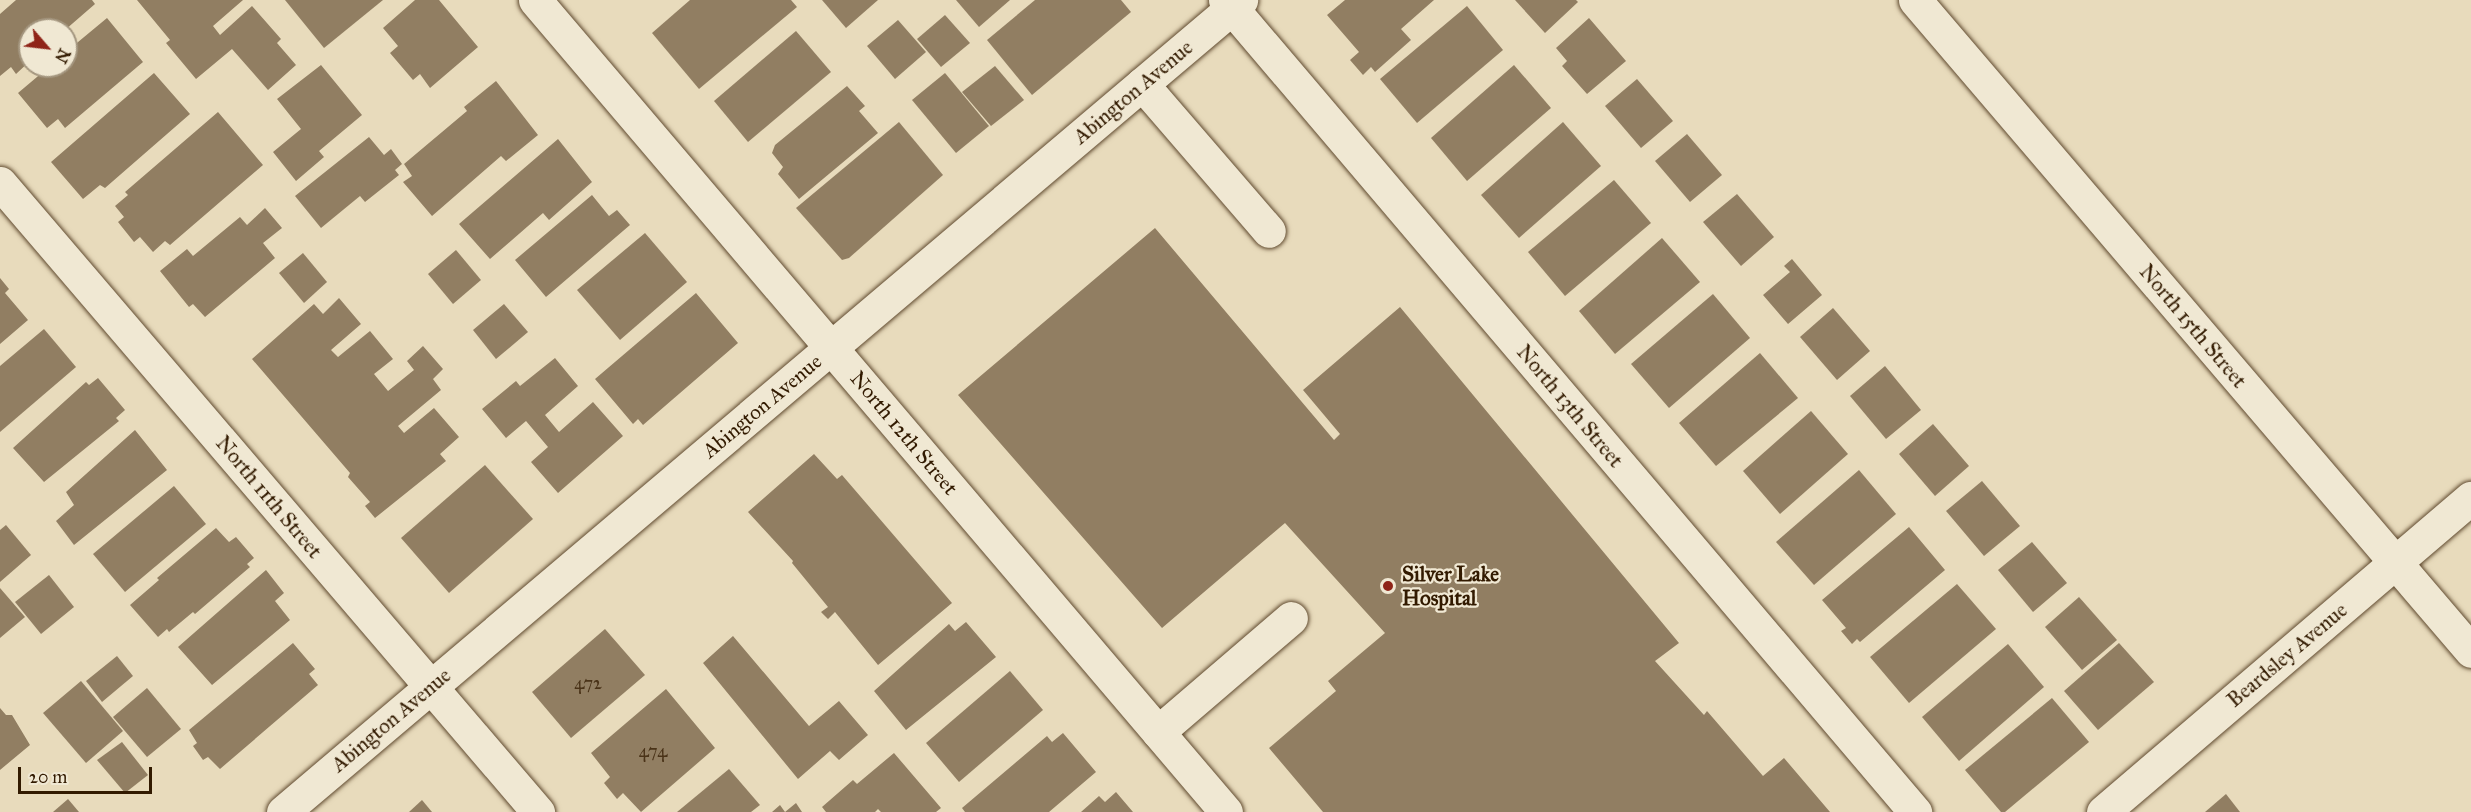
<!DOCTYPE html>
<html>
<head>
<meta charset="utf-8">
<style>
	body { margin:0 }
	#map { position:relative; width:2471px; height:812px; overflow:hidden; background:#e8dbbc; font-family:"IM FELL Great Primer",serif }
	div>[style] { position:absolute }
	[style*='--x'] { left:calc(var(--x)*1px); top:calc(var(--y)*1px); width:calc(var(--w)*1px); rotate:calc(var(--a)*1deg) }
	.building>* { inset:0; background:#917e62 }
	.roads { filter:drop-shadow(0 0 2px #604a2f) drop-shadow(0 0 2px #604a2f) }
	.minor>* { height:33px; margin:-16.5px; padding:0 16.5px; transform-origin:16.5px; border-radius:16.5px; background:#f0e8d3 }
	.dots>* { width:16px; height:16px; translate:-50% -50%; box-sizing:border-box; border:3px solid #f0e8d3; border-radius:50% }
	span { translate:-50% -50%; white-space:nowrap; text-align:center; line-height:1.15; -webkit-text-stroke:4.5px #f0e8d3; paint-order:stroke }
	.number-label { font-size:18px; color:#4a3318 }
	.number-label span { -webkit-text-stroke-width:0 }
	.street-label { font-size:21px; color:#321a00 }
	.poi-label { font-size:21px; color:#321a00; font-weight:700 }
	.left { translate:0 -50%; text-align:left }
	.north { position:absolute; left:18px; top:18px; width:60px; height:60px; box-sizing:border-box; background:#f0e8d3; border:2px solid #a4967f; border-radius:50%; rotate:118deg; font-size:16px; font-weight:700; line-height:24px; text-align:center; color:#321a00 }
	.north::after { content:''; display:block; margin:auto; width:21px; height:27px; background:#8f2418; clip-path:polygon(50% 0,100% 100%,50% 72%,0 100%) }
	.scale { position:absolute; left:18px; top:767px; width:134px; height:27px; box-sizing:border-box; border:3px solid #321a00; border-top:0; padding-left:8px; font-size:18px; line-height:21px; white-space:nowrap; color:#321a00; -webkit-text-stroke:4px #f0e8d3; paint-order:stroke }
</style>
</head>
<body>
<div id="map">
	<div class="building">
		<i style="clip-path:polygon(16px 0,92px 0,95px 4px,65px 30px,30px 30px,30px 61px,16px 74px,11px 67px,0 76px,0 14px)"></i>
		<i style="clip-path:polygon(137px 0,243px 0,213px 26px,220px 35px,252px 6px,281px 39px,277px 43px,296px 65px,268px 90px,232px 49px,196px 79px,166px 43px,170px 40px)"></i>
		<i style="clip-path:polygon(285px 0,383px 0,324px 48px)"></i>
		<i style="clip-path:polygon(415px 0,439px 0,478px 47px,430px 88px,420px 74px,413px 80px,390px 53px,398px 46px,383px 28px)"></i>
		<i style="clip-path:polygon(690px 0,791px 0,797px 7px,699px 89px,652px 33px)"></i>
		<i style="clip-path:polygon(822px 0,878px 0,846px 28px)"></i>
		<i style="clip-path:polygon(956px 0,1010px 0,979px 27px)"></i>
		<i style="clip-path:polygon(1035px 0,1121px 0,1131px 12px,1032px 95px,987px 40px)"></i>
		<i style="clip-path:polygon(1345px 0,1434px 0,1401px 29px,1411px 40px,1375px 72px,1371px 67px,1363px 75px,1350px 60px,1359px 52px,1327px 15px)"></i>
		<i style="clip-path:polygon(1515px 0,1576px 0,1578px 2px,1545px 33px)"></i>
		<i style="clip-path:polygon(1467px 6px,1503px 50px,1417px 123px,1380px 79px)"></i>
		<i style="clip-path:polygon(945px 15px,970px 43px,941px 67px,917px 39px)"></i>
		<i style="clip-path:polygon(107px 18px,143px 62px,65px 128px,58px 119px,47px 128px,18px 93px,50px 66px,66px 66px,66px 52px)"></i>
		<i style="clip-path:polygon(1589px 18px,1626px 61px,1587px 94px,1562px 66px,1567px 61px,1556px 48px)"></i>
		<i style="clip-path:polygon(898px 20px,926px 52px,895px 79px,867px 46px)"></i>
		<i style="clip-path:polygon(796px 31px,831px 72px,748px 142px,714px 101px)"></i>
		<i style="clip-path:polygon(321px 65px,362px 115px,319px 151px,324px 157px,296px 181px,273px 152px,301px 129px,277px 99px)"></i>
		<i style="clip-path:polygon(1514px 65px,1551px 108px,1467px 181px,1431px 138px)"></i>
		<i style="clip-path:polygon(995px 66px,1024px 100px,991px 126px,962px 92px)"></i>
		<i style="clip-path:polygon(154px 73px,190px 114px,105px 188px,100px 185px,83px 199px,51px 162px)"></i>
		<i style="clip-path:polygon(945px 73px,989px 126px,956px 153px,912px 100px)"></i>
		<i style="clip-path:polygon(1637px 79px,1673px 121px,1641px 148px,1605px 106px)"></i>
		<i style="clip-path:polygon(496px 81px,538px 135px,506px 161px,501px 156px,432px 216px,403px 182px,412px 176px,404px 164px,467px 111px,464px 107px)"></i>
		<i style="clip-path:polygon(847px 86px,865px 106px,859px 111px,878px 133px,799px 199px,778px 174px,783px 167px,772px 153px,775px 145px)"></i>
		<i style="clip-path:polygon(218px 112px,263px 165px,170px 245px,165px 241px,153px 252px,140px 237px,134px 242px,118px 222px,124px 217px,115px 206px,128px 195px,125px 192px)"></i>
		<i style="clip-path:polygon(899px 122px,943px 175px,849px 258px,842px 260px,796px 208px)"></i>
		<i style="clip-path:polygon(1563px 122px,1601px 166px,1519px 238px,1481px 195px)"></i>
		<i style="clip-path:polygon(1687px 134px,1722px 175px,1690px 202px,1655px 161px)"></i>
		<i style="clip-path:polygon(369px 137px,384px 155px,391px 149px,402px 164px,395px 170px,399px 175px,365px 202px,360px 196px,321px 228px,295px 196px)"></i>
		<i style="clip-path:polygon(558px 139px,592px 182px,549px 220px,543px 213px,490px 259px,459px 224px)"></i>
		<i style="clip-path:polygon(1614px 180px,1651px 223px,1565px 296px,1528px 252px)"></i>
		<i style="clip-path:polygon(1737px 194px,1774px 237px,1741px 266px,1703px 222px)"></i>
		<i style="clip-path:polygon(592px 195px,609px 216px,617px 210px,630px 225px,546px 297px,515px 260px)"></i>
		<i style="clip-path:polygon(265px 208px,282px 228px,263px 243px,275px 258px,205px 317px,193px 304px,189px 307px,160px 271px,187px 249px,193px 256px,240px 217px,247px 225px)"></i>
		<i style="clip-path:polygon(1155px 228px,1334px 440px,1340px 434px,1303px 390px,1400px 307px,1679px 643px,1655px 661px,1704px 715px,1707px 711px,1763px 776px,1784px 758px,1830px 812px,1323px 812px,1269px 748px,1336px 691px,1328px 681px,1385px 633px,1285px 523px,1162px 628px,958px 395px)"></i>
		<i style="clip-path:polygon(645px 233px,687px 282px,620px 340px,577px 290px)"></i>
		<i style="clip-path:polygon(1662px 238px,1700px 282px,1615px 354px,1579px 311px)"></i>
		<i style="clip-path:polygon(456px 250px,481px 280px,453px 304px,428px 274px)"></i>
		<i style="clip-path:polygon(303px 253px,327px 282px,304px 303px,279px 273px)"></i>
		<i style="clip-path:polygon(1792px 259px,1822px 295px,1788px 324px,1763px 295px,1790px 272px,1784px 266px)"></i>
		<i style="clip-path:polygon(0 278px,9px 289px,5px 293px,28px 320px,0 344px)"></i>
		<i style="clip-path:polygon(696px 293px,738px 343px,643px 425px,638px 419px,633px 424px,595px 379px)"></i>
		<i style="clip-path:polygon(1713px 294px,1750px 338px,1669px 408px,1631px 364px)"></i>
		<i style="clip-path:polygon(339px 298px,361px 324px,331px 350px,338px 357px,370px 331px,393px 359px,374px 374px,388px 391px,414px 370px,407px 361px,423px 346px,443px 369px,433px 379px,441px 390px,398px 426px,404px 433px,434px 408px,459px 437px,440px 454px,446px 461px,375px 518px,365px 506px,370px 502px,348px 477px,350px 473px,252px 359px,314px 304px,323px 314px)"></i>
		<i style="clip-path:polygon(504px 304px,528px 332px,496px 359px,473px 330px)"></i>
		<i style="clip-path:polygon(1833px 308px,1870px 351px,1837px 380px,1800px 337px)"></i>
		<i style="clip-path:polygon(44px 329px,76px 367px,0 432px,0 366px)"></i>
		<i style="clip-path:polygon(1760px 353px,1798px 398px,1716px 466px,1679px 423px)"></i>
		<i style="clip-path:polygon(555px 358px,578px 386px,545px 415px,559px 432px,593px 402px,623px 436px,558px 493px,531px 462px,548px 447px,526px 421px,506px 438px,482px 409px,516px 381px,520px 386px)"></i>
		<i style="clip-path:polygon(1885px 366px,1921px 410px,1886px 439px,1850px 396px)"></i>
		<i style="clip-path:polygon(98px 378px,125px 410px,116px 418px,119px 421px,44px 482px,13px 448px,86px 382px,89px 385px)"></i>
		<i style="clip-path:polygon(1811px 411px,1848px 454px,1780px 514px,1743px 471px)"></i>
		<i style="clip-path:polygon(1933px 424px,1969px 466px,1935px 496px,1899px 454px)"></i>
		<i style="clip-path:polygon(135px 430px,167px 470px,74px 545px,56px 521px,74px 505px,66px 492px)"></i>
		<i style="clip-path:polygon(814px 454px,837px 479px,842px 475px,952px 603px,878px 665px,835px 612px,828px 619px,821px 612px,828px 607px,792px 563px,793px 561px,748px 512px)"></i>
		<i style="clip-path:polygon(485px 465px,533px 519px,449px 593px,401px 538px)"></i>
		<i style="clip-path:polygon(1859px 470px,1896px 514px,1814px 585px,1776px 542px)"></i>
		<i style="clip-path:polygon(1982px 481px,2020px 526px,1984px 556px,1946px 511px)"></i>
		<i style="clip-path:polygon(174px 486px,206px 524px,125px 592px,93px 554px)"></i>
		<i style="clip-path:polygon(6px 525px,31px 555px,0 582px,0 530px)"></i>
		<i style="clip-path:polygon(1909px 527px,1945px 570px,1860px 642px,1857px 639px,1852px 644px,1841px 631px,1846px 628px,1822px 600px)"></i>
		<i style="clip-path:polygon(216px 528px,229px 542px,236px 537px,254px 558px,247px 564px,250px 567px,195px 614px,193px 612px,169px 632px,167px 629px,158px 637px,130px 605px,159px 580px,157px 578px)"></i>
		<i style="clip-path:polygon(2032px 542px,2067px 583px,2033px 612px,1998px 570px)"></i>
		<i style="clip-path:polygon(266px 570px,284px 593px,275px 601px,290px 620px,212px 685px,178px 647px)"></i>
		<i style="clip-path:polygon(49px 575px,74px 607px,41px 634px,15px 602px)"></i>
		<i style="clip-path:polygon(1957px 584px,1996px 629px,1909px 703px,1870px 657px)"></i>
		<i style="clip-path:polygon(0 588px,25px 617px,0 638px)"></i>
		<i style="clip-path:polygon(2079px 597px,2117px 640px,2082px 670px,2045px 627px)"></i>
		<i style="clip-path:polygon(966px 622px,996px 657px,906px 730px,874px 691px,949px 624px,955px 631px)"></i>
		<i style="clip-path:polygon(605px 629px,645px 675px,571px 738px,532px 692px)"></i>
		<i style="clip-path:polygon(733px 636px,809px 726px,839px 701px,868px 735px,839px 760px,830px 751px,798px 779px,703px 663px)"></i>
		<i style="clip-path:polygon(293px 643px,315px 669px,309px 674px,318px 685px,220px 769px,208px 757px,203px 760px,193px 746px,197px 743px,189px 730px)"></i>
		<i style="clip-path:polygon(2119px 643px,2154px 682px,2098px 730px,2064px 691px)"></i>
		<i style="clip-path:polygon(2008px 644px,2044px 687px,1959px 761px,1922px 717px)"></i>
		<i style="clip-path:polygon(117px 656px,133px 676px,102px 702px,86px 681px)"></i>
		<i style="clip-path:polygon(1010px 671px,1043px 710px,959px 782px,926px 743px)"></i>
		<i style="clip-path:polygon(81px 681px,123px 731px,86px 763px,43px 713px)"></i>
		<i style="clip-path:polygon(147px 688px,181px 729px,147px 757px,113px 717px)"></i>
		<i style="clip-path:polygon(666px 689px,715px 748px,641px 812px,623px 793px,617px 799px,604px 783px,610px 777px,591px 753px)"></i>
		<i style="clip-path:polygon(2052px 698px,2089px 742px,2005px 812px,2001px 812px,1965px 770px)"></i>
		<i style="clip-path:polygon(0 708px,6px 715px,12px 715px,30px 745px,0 770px)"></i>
		<i style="clip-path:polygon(1063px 733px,1096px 772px,1049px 812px,965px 812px,962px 808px,1047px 736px,1052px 742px)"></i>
		<i style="clip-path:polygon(122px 742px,148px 775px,125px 793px,97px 760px)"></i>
		<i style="clip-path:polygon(894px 753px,941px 808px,936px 812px,881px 812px,878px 809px,875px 812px,826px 812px,822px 807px,853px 780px,857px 784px)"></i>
		<i style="clip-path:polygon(729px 769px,760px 805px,751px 812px,677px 812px)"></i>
		<i style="clip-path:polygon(1116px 792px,1133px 812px,1081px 812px,1099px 796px,1105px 802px)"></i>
		<i style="clip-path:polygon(2226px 794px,2240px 812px,2205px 812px)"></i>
		<i style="clip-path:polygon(68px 799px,79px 812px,53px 812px)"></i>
		<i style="clip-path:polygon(422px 800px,432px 812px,409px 812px)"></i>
		<i style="clip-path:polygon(796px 803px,802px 812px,772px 812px,780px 805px,785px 812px)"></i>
	</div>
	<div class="roads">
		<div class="minor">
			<i style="--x:535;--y:0;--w:1066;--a:49.6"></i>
			<i style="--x:1225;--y:0;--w:1066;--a:49.64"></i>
			<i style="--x:1915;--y:0;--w:856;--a:49.5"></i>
			<i style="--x:1142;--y:84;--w:194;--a:49.2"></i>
			<i style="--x:0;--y:183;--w:828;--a:49.46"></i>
			<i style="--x:1158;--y:732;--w:175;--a:-40.6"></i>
			<i style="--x:283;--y:812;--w:1256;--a:-40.28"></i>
			<i style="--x:2103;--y:812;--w:484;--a:-40.5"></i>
		</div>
	</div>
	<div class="dots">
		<i style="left:1388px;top:586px;background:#8f2418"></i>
	</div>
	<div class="number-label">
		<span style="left:588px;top:683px">472</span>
		<span style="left:653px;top:751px">474</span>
	</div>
	<div class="street-label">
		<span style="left:1133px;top:92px;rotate:-40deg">Abington Avenue</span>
		<span style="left:2193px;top:326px;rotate:50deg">North 15th Street</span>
		<span style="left:762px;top:406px;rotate:-40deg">Abington Avenue</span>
		<span style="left:1570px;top:406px;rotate:50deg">North 13th Street</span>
		<span style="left:904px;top:433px;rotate:50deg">North 12th Street</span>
		<span style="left:269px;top:497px;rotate:50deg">North 11th Street</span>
		<span style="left:2287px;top:655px;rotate:-40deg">Beardsley Avenue</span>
		<span style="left:391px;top:720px;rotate:-40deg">Abington Avenue</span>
	</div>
	<div class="poi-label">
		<span class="left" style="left:1402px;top:586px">Silver Lake<br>Hospital</span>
	</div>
	<div class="north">N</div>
	<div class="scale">20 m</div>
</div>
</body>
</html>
